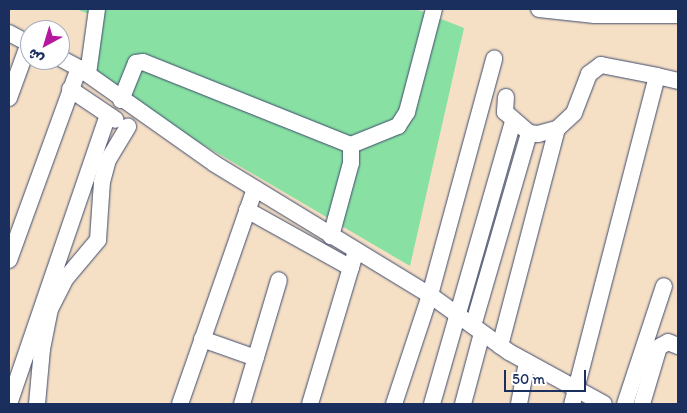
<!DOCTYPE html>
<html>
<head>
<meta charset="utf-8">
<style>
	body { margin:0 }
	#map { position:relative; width:687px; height:413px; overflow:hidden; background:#f5dfc5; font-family:Itim,"Playpen Sans Arabic",sans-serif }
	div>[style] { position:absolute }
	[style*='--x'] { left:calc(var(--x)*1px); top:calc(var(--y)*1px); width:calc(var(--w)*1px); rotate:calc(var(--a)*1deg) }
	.green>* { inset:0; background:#89e0a3 }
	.roads { filter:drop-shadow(0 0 1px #3c496d) drop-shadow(0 0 1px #3c496d) }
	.minor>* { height:16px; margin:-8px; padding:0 8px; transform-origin:8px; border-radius:8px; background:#fff }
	span { translate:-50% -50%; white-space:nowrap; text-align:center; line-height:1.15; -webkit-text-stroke:4px #fff; paint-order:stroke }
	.frame { position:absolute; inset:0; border:10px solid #1b2f5e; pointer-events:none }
	.north { position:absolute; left:20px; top:20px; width:50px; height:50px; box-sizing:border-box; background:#fff; border:1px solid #a4acbf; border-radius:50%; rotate:219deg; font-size:14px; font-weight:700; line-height:20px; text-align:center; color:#1b2f5e }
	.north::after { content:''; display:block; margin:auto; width:18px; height:22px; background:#b5179e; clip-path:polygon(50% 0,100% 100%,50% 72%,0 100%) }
	.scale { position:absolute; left:504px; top:370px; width:82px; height:22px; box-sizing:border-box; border:2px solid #1b2f5e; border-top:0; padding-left:6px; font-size:15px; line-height:18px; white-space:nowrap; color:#1b2f5e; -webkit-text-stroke:4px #fff; paint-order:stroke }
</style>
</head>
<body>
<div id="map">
	<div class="green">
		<i style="clip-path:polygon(76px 9px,416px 9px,464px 28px,410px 266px,79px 72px,92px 15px)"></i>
	</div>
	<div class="roads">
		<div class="minor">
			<i style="--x:539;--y:9;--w:56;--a:6.1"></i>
			<i style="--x:595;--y:15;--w:83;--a:0"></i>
			<i style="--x:9;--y:33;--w:24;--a:28"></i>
			<i style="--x:60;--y:58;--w:21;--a:28"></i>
			<i style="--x:79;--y:68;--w:166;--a:35.2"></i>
			<i style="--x:215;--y:164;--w:252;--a:31.4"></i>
			<i style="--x:430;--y:295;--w:97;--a:35.8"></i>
			<i style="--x:509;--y:352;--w:108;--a:28.7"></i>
			<i style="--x:88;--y:74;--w:66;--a:-82.1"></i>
			<i style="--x:657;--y:76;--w:22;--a:13"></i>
			<i style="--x:70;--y:89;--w:55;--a:34"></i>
			<i style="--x:506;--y:97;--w:15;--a:94"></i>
			<i style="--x:505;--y:112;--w:32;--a:41"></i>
			<i style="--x:529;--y:133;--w:9;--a:6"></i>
			<i style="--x:538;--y:134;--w:20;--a:-15"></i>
			<i style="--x:557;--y:129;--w:23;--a:-43"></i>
			<i style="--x:574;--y:113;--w:42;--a:-69"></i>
			<i style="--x:589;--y:74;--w:15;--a:-37"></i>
			<i style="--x:601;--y:65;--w:57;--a:11.1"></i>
			<i style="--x:657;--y:76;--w:339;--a:104.5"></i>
			<i style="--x:9;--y:98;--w:59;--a:-70"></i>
			<i style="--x:121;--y:100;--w:40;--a:-68"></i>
			<i style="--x:136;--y:63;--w:7;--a:-8"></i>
			<i style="--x:143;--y:62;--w:224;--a:21.8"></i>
			<i style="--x:351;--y:145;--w:18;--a:90"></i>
			<i style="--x:351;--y:163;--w:76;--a:105.3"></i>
			<i style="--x:351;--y:145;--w:51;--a:-22"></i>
			<i style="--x:398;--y:126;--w:17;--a:-57"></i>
			<i style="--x:407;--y:112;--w:106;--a:-75.3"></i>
			<i style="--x:247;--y:210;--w:119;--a:29.1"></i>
			<i style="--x:9;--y:260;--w:204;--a:-70"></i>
			<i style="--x:473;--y:326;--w:201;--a:-73.8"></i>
			<i style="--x:202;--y:339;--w:57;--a:19.4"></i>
			<i style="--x:500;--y:346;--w:224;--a:-75.3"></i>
			<i style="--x:9;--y:404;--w:305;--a:-71.1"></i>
			<i style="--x:37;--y:404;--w:55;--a:-84.8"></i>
			<i style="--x:42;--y:349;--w:41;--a:-78.7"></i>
			<i style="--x:50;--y:309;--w:35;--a:-63"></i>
			<i style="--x:66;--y:278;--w:50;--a:-49.9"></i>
			<i style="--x:98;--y:240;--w:58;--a:-86.1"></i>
			<i style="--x:102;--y:182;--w:23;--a:-75"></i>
			<i style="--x:108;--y:160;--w:39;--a:-59"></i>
			<i style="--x:180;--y:404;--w:228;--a:-70.8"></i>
			<i style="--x:242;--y:404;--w:129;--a:-73.4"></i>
			<i style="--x:310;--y:404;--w:160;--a:-73.3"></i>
			<i style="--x:394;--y:404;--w:115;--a:-71.7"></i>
			<i style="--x:430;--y:295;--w:245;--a:-74.8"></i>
			<i style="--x:432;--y:404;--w:293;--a:-74"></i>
			<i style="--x:463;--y:404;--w:73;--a:-75"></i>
			<i style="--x:519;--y:404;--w:43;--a:-79.2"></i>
			<i style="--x:625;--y:404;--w:124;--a:-71.7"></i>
			<i style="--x:642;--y:404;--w:59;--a:-73.4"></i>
			<i style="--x:659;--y:347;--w:10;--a:-29"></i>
			<i style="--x:668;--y:342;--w:11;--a:22"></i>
		</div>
	</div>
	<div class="frame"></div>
	<div class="north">ش</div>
	<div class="scale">50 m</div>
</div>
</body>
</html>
